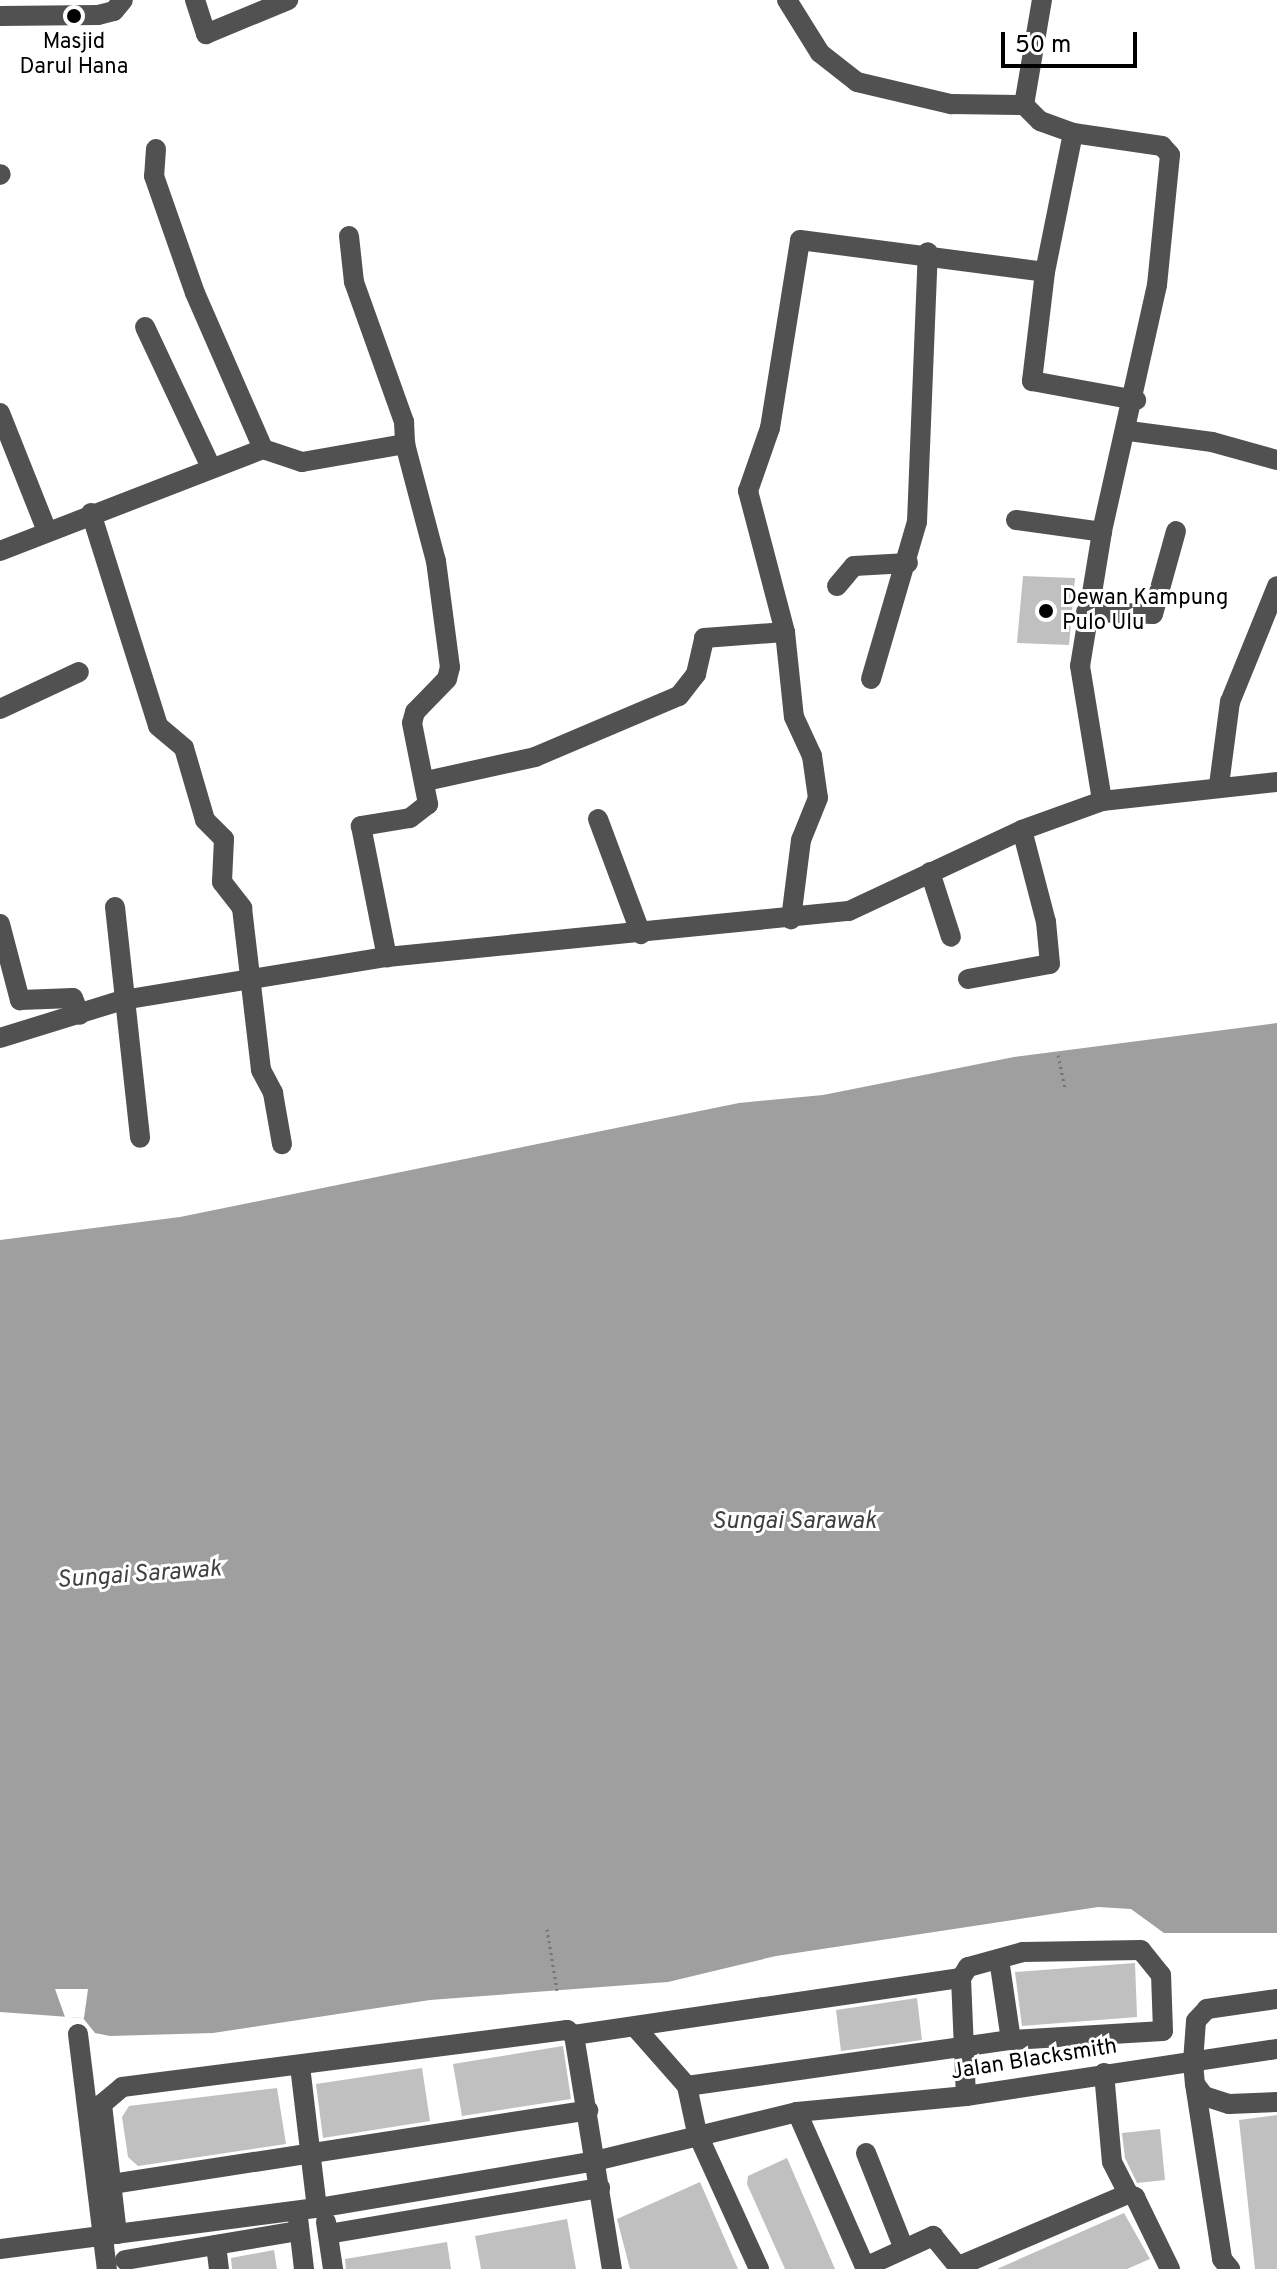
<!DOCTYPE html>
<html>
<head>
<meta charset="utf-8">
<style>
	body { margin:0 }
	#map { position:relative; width:1277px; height:2269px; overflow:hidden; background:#fff; font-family:Overpass,sans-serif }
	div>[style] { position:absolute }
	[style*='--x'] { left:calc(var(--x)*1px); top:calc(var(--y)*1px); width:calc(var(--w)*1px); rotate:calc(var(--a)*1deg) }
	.water>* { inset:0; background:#9f9f9f }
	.pier>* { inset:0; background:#fff }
	.building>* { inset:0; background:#c0c0c0 }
	.path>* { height:3px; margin-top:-1.5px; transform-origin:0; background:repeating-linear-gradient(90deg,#737373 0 2px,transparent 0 6px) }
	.minor>* { height:20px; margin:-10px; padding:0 10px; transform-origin:10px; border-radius:10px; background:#515151 }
	.dots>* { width:22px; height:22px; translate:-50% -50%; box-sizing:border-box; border:4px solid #fff; border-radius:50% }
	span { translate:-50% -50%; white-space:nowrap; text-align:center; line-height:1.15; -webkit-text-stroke:6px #fff; paint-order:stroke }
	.poi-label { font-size:22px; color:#000 }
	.left { translate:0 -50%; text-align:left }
	.street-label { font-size:22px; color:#000 }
	.water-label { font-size:24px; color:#404040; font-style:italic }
	.scale { position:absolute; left:1001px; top:32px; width:136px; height:36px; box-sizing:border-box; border:4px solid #000; border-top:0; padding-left:10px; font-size:24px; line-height:28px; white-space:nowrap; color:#000; -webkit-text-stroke:6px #fff; paint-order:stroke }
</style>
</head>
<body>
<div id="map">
	<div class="water">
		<i style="clip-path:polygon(1277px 1023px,1277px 1933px,1164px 1933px,1131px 1909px,1098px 1907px,776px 1956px,668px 1982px,430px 2000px,213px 2033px,110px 2036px,95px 2033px,83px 2018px,0 2012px,0 1240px,180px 1217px,739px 1103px,823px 1095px,1014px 1057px)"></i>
	</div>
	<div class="pier">
		<i style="clip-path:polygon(55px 1989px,88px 1989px,84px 2018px,65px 2017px)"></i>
	</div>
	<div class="building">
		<i style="clip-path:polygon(1023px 576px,1075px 578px,1069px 645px,1017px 643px)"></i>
		<i style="clip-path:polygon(1135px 1963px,1137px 2017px,1022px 2026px,1015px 1972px)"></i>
		<i style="clip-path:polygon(917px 1998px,922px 2040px,841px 2051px,836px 2010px)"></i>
		<i style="clip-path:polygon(563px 2046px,571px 2099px,462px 2116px,453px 2064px)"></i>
		<i style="clip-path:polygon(422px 2068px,430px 2121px,323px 2138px,316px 2084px)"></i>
		<i style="clip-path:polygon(277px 2088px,286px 2144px,138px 2166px,128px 2157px,122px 2117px,129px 2106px)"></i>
		<i style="clip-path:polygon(1277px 2115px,1277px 2269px,1255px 2269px,1239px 2120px)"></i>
		<i style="clip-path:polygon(1160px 2129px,1165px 2180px,1137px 2183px,1125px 2158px,1122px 2133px)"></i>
		<i style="clip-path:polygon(787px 2158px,835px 2269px,785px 2269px,747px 2184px,748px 2176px)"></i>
		<i style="clip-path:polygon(700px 2182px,738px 2269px,630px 2269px,617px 2219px)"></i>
		<i style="clip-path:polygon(1124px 2213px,1150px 2259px,1127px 2269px,997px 2269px)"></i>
		<i style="clip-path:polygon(567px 2219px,576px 2269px,481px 2269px,475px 2236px)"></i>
		<i style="clip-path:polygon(447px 2242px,451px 2269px,346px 2269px,345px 2259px)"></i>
		<i style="clip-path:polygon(274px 2250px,277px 2269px,232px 2269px,231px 2258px)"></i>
	</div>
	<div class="path">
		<i style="--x:1058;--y:1055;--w:35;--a:78"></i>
		<i style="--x:547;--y:1929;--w:62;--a:80.7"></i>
	</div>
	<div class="minor">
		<i style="--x:195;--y:0;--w:36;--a:72"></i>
		<i style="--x:206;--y:34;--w:89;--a:-22.5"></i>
		<i style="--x:787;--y:0;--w:62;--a:58.1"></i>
		<i style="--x:820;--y:53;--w:47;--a:38.1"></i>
		<i style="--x:857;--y:82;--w:97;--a:13.2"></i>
		<i style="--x:951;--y:104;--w:73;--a:0.8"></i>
		<i style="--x:1024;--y:105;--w:23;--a:45"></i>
		<i style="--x:1040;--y:121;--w:35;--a:20"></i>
		<i style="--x:1073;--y:133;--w:90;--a:8.3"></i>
		<i style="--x:1162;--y:146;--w:12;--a:48"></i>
		<i style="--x:1170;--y:155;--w:131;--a:95.7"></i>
		<i style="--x:1157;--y:285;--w:253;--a:102.6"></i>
		<i style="--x:1102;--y:532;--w:136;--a:99.3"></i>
		<i style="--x:1080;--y:666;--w:137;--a:80.7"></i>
		<i style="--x:0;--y:16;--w:98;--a:-0.6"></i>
		<i style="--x:98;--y:15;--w:16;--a:-14"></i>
		<i style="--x:114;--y:11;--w:14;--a:-51"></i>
		<i style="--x:1024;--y:105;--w:107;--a:-80.3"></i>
		<i style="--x:156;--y:149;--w:27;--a:94"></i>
		<i style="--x:154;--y:176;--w:124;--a:70.7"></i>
		<i style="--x:195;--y:293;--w:170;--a:66.4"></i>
		<i style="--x:0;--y:175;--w:1;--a:-45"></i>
		<i style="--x:349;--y:236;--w:46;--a:83.8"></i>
		<i style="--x:354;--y:282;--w:149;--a:70.3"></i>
		<i style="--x:404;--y:422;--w:22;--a:87"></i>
		<i style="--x:1045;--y:272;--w:142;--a:-78.6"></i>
		<i style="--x:145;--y:327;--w:153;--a:64.8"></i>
		<i style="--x:0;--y:413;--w:127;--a:68.3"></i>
		<i style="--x:1129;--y:431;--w:84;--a:7.5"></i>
		<i style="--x:1212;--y:442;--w:67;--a:15.5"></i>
		<i style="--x:91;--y:513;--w:223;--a:72.5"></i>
		<i style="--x:158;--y:726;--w:34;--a:40"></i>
		<i style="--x:184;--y:748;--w:75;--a:73.7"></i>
		<i style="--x:205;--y:820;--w:27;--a:45"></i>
		<i style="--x:224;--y:839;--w:43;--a:92.7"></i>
		<i style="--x:222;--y:882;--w:33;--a:52"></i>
		<i style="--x:242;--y:908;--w:163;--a:83.3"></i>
		<i style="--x:261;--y:1070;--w:26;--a:62"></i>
		<i style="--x:273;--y:1093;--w:52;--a:80"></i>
		<i style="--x:1016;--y:520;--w:87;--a:7.9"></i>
		<i style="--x:0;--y:551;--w:282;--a:-21.2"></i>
		<i style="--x:263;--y:449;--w:41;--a:18.4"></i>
		<i style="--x:302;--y:462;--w:105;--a:-9.9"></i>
		<i style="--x:405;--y:444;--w:121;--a:75.2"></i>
		<i style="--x:436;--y:561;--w:107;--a:82.5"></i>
		<i style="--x:450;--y:667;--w:12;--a:104"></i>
		<i style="--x:447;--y:679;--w:46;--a:134.1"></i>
		<i style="--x:415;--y:712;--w:11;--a:105"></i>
		<i style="--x:412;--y:723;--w:83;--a:78.8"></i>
		<i style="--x:428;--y:804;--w:23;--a:142"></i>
		<i style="--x:410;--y:818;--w:50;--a:170.7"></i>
		<i style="--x:361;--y:826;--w:134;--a:78.8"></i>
		<i style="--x:837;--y:586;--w:26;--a:-50"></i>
		<i style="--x:854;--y:566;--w:54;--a:-3.2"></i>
		<i style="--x:1086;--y:612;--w:67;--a:1.7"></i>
		<i style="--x:1153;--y:614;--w:86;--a:-74.5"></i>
		<i style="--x:785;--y:632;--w:146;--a:-104.7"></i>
		<i style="--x:748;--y:491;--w:67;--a:-70.8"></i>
		<i style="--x:770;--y:428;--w:190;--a:-80.9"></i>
		<i style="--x:800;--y:240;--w:247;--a:7.4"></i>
		<i style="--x:1045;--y:272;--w:110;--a:96.8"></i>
		<i style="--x:1032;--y:381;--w:106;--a:10.4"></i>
		<i style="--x:871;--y:679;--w:164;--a:-73.7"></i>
		<i style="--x:917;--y:522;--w:270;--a:-87.7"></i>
		<i style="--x:0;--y:709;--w:87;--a:-25.1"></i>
		<i style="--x:426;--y:781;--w:112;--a:-12.4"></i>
		<i style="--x:535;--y:757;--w:156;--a:-23"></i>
		<i style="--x:679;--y:696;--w:28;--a:-52"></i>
		<i style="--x:696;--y:674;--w:37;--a:-77"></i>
		<i style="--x:704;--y:638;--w:81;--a:-4.2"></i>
		<i style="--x:785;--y:632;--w:85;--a:84"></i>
		<i style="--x:794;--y:717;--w:43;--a:65.2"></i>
		<i style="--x:812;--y:756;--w:42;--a:81.9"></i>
		<i style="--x:818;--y:798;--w:45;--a:112"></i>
		<i style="--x:801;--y:840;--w:80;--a:97.2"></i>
		<i style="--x:1219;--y:785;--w:84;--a:-82.5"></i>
		<i style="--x:1230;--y:702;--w:125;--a:-67.9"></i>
		<i style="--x:598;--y:819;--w:123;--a:69.5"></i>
		<i style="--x:930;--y:872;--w:68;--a:72.1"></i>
		<i style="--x:115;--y:907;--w:232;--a:83.8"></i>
		<i style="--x:0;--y:924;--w:79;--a:75.3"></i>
		<i style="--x:20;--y:1000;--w:53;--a:-2.2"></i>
		<i style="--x:73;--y:998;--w:18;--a:68"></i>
		<i style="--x:968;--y:979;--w:83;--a:-10.4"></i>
		<i style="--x:1050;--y:964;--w:42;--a:-95.4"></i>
		<i style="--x:1046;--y:922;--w:95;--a:-104.6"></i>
		<i style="--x:0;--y:1038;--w:129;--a:-17.2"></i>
		<i style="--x:123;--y:1000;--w:267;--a:-9.3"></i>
		<i style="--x:387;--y:957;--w:464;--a:-5.7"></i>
		<i style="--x:849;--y:911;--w:191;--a:-25.1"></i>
		<i style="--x:1022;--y:830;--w:85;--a:-19.9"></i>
		<i style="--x:1102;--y:801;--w:176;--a:-6.2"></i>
		<i style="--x:999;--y:1959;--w:82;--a:81.6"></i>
		<i style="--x:1277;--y:1999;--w:71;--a:171.9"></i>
		<i style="--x:1207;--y:2009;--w:16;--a:133"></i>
		<i style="--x:1196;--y:2021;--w:41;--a:94.2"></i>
		<i style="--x:1193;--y:2062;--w:22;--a:85"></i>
		<i style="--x:1195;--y:2084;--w:15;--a:53"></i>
		<i style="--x:1204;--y:2096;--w:26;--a:18"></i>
		<i style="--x:1229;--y:2104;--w:48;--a:-2.4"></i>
		<i style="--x:635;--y:2027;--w:79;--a:48.6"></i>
		<i style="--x:78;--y:2034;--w:237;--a:83"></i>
		<i style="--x:574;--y:2035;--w:391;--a:-8.4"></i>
		<i style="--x:961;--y:1978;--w:118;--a:87.6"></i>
		<i style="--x:300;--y:2066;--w:143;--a:83.2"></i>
		<i style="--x:1104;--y:2073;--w:89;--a:84.9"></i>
		<i style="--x:1112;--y:2162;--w:36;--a:63"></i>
		<i style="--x:1195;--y:2084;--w:177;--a:81.2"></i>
		<i style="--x:1222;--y:2259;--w:13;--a:51"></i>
		<i style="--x:797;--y:2112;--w:171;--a:66.3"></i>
		<i style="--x:866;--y:2153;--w:103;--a:68.4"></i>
		<i style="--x:112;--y:2184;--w:482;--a:-8.8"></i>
		<i style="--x:298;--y:2218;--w:51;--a:83.3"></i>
		<i style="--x:326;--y:2222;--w:48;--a:81.5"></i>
		<i style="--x:117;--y:2234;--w:131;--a:-96.6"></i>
		<i style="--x:102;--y:2104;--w:26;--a:-40"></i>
		<i style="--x:122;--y:2087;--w:449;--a:-7.3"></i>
		<i style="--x:567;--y:2030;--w:9;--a:36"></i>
		<i style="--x:574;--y:2035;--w:237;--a:80.8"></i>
		<i style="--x:328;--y:2234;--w:276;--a:-9.6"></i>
		<i style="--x:216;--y:2245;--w:24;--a:83"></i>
		<i style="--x:0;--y:2249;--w:327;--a:-7.4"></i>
		<i style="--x:324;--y:2207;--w:275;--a:-9.6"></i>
		<i style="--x:595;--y:2161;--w:208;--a:-13.6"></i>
		<i style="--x:797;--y:2112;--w:170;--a:-5.4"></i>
		<i style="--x:966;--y:2096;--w:315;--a:-8.6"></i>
		<i style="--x:125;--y:2260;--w:176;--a:-9.5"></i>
		<i style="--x:959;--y:2266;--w:184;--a:-23.1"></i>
		<i style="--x:1128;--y:2194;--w:8;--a:23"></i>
		<i style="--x:1135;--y:2197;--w:80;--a:64.1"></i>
		<i style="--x:865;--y:2267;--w:75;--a:-24.5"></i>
		<i style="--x:933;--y:2236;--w:43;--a:50.7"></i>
		<i style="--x:759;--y:2269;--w:149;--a:-114.5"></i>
		<i style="--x:697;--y:2133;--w:48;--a:-102"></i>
		<i style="--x:687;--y:2086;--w:327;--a:-8.1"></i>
		<i style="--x:1011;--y:2040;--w:152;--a:-3.4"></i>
		<i style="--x:1163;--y:2031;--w:56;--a:-92"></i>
		<i style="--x:1161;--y:1975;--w:32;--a:-129"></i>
		<i style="--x:1141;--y:1950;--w:118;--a:179"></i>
		<i style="--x:1023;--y:1952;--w:57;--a:164.7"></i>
		<i style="--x:968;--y:1967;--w:13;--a:122"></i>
	</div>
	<div class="dots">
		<i style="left:74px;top:16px;background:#000"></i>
		<i style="left:1046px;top:611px;background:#000"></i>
	</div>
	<div class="poi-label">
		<span style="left:74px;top:55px">Masjid<br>Darul Hana</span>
		<span class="left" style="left:1062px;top:611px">Dewan Kampung<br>Pulo Ulu</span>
	</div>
	<div class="street-label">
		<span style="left:1034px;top:2060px;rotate:-9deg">Jalan Blacksmith</span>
	</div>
	<div class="water-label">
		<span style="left:794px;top:1523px">Sungai Sarawak</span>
		<span style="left:139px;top:1576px;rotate:-4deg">Sungai Sarawak</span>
	</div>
	<div class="scale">50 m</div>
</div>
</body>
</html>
